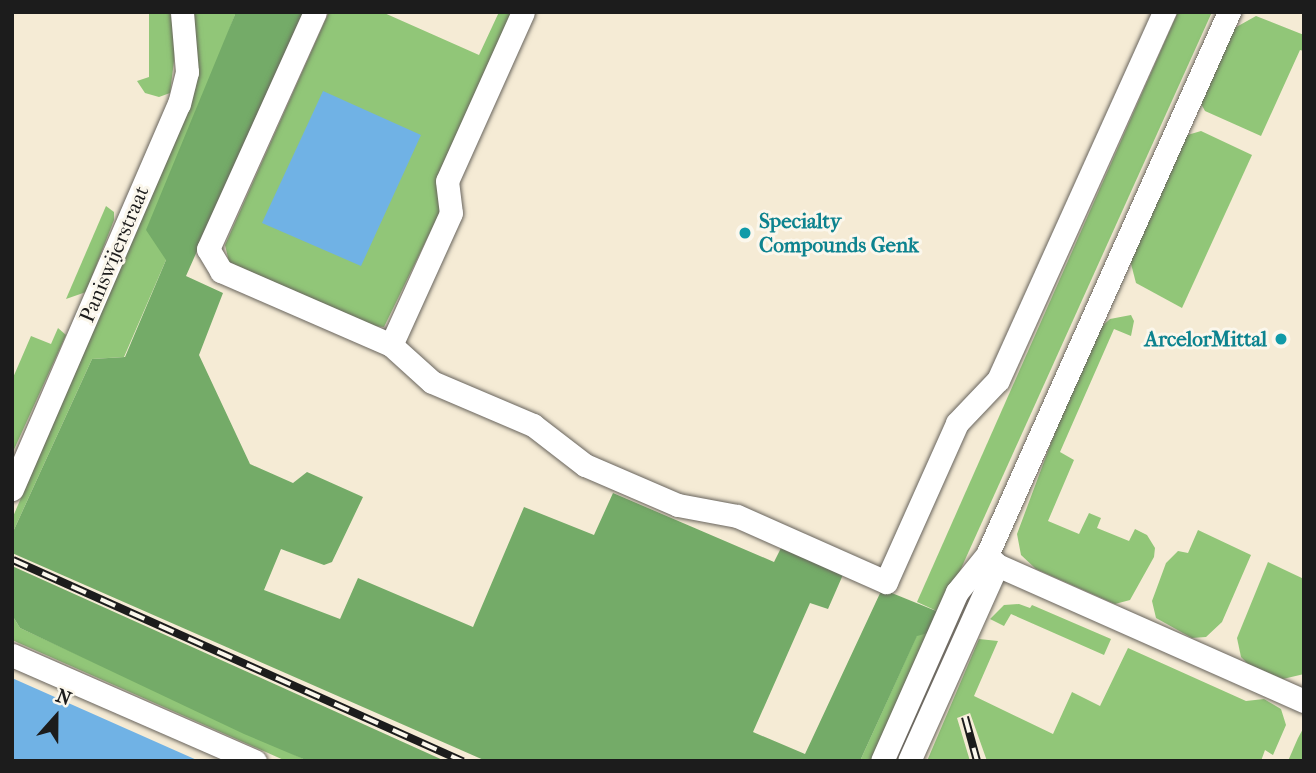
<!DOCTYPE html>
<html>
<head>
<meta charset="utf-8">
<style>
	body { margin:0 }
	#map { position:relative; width:1316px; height:773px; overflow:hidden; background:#f5ebd5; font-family:"IM FELL French Canon",serif }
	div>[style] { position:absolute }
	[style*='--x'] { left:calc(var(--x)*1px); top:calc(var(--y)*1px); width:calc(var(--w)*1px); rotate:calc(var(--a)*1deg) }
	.green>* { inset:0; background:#91c678 }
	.forest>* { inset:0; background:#74ab68 }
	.water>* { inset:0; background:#70b2e5 }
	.roads { filter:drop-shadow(0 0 2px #68645d) drop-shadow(0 0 2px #68645d) }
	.minor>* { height:23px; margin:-11.5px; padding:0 11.5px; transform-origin:11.5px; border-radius:11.5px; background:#fff }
	.rail>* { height:8px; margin-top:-4px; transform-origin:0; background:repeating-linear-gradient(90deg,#fbf7ec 0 16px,#1c1c1c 0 32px); box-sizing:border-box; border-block:2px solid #1c1c1c }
	.dots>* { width:19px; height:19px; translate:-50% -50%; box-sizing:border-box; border:4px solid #fbf7ec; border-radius:50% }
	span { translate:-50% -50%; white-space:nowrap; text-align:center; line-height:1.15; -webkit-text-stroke:6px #fbf7ec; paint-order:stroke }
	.culture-label { font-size:21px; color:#0d838f; font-weight:700 }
	.left { translate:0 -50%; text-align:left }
	.right { translate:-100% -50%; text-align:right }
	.street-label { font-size:21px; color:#1c1c1c }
	.frame { position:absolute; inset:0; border:14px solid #1c1c1c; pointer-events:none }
	.north { position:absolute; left:21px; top:682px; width:70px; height:70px; -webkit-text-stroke:5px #fbf7ec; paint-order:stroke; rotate:21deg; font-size:19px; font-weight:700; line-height:28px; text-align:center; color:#1c1c1c }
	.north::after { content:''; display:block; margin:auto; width:24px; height:32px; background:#1c1c1c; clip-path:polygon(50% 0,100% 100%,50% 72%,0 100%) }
</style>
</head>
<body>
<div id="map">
	<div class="green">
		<i style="clip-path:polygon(149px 12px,170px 12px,176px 45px,170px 93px,159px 97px,145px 93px,137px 81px,149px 77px)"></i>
		<i style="clip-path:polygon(194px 12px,236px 12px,212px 75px,166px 260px,124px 357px,92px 359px,12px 534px,12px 519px,196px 87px)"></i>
		<i style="clip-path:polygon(329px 12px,382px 12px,479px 55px,499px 12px,516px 12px,440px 212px,384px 327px,372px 326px,229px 262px,225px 245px)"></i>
		<i style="clip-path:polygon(1178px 12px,1212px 12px,941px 613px,917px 602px)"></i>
		<i style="clip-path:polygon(1256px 16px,1304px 35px,1304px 51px,1300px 50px,1261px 136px,1205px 111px,1199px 100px,1231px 30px)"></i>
		<i style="clip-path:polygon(1201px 131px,1252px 155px,1182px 308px,1136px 283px,1130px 260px,1184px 136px)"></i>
		<i style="clip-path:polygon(106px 206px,114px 212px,114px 220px,86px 292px,66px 299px)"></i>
		<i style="clip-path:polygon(1131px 315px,1134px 321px,1131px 336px,1114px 329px,1060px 452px,1074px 460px,1048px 521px,1079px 534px,1089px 513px,1101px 518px,1097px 528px,1129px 541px,1135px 529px,1147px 535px,1155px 548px,1154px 557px,1130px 600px,1115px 604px,1036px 569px,1021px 555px,1017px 534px,1082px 360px,1099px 329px,1110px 319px)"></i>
		<i style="clip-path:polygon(58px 328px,66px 335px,12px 454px,12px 380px,31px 336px,51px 344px)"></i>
		<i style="clip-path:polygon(1198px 530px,1251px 555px,1222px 622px,1206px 637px,1192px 638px,1156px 618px,1152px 601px,1166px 563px,1178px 551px,1188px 553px)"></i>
		<i style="clip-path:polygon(1268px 562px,1304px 579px,1304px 674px,1283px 679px,1248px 664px,1241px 657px,1237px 638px)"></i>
		<i style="clip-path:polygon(1019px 604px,1030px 608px,1032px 605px,1111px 639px,1104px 655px,1011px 614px,1004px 626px,990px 619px,1004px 605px)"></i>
		<i style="clip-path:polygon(12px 615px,20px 628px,308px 761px,286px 761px,12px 640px)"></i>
		<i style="clip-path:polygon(932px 632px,873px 761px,860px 761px,917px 635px)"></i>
		<i style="clip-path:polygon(979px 639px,998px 641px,974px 696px,1053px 734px,1072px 692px,1100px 706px,1128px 648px,1246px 701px,1264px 699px,1281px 709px,1286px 725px,1273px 755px,1265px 750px,1261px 761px,987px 761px,970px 713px,957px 718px,970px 761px,927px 761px)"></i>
		<i style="clip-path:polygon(1304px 727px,1304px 761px,1288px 761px,1298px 738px)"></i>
	</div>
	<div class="forest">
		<i style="clip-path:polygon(236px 12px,303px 12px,186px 276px,223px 293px,199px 355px,250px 464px,293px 483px,307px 472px,363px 497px,332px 562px,324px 565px,281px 549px,264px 590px,340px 619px,358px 578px,473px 627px,524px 507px,594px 535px,613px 493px,774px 562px,784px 542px,845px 570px,828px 609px,810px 603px,753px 732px,805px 754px,882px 589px,941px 613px,932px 632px,917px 636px,860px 761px,486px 761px,12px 553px,12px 534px,92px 359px,125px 357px,166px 260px,146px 230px)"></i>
		<i style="clip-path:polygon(12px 566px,321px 705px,445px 761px,308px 761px,244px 734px,20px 628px,12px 615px)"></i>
	</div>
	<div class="water">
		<i style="clip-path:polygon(323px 91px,421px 135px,361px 266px,262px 223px)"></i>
		<i style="clip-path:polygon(12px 678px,199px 761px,12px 761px)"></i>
	</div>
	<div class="roads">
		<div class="minor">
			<i style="--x:315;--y:12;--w:260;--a:114.3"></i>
			<i style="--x:208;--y:249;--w:26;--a:59"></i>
			<i style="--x:221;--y:271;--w:185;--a:23.5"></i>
			<i style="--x:523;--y:12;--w:185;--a:114.2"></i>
			<i style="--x:447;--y:181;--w:32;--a:83"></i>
			<i style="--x:451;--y:213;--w:145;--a:114.4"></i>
			<i style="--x:391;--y:345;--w:55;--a:42.1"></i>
			<i style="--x:432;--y:382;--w:110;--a:23.1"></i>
			<i style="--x:533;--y:425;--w:66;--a:37.6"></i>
			<i style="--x:585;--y:465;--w:101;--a:23.3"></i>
			<i style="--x:678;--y:505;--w:60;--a:10.6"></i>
			<i style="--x:737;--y:516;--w:163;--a:23.9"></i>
			<i style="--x:886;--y:582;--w:174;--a:-65.9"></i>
			<i style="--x:957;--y:423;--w:59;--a:-46.4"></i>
			<i style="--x:998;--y:380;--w:404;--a:-65.7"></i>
			<i style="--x:12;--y:489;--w:420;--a:-66.6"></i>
			<i style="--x:179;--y:104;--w:33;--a:-76"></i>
			<i style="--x:187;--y:72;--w:60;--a:-94.8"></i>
			<i style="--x:997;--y:565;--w:336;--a:23.9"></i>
			<i style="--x:12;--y:655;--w:265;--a:23.6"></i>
			<i style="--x:882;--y:761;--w:185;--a:-66.1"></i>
			<i style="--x:957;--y:592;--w:48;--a:-51"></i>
			<i style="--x:909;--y:761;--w:215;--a:-65.8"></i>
			<i style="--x:997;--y:565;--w:14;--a:-135"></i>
			<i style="--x:987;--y:555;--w:594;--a:-65.98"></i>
		</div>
	</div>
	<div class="rail">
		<i style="--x:13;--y:560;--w:493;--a:24.1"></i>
		<i style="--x:965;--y:717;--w:46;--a:74.7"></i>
	</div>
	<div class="dots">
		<i style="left:745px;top:233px;background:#0f9aa8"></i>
		<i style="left:1281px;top:339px;background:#0f9aa8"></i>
	</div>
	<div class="culture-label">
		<span class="left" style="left:759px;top:233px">Specialty<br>Compounds Genk</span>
		<span class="right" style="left:1267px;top:339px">ArcelorMittal</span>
	</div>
	<div class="street-label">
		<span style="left:114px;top:254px;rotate:-67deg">Paniswijerstraat</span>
	</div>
	<div class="frame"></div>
	<div class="north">N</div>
</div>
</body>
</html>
